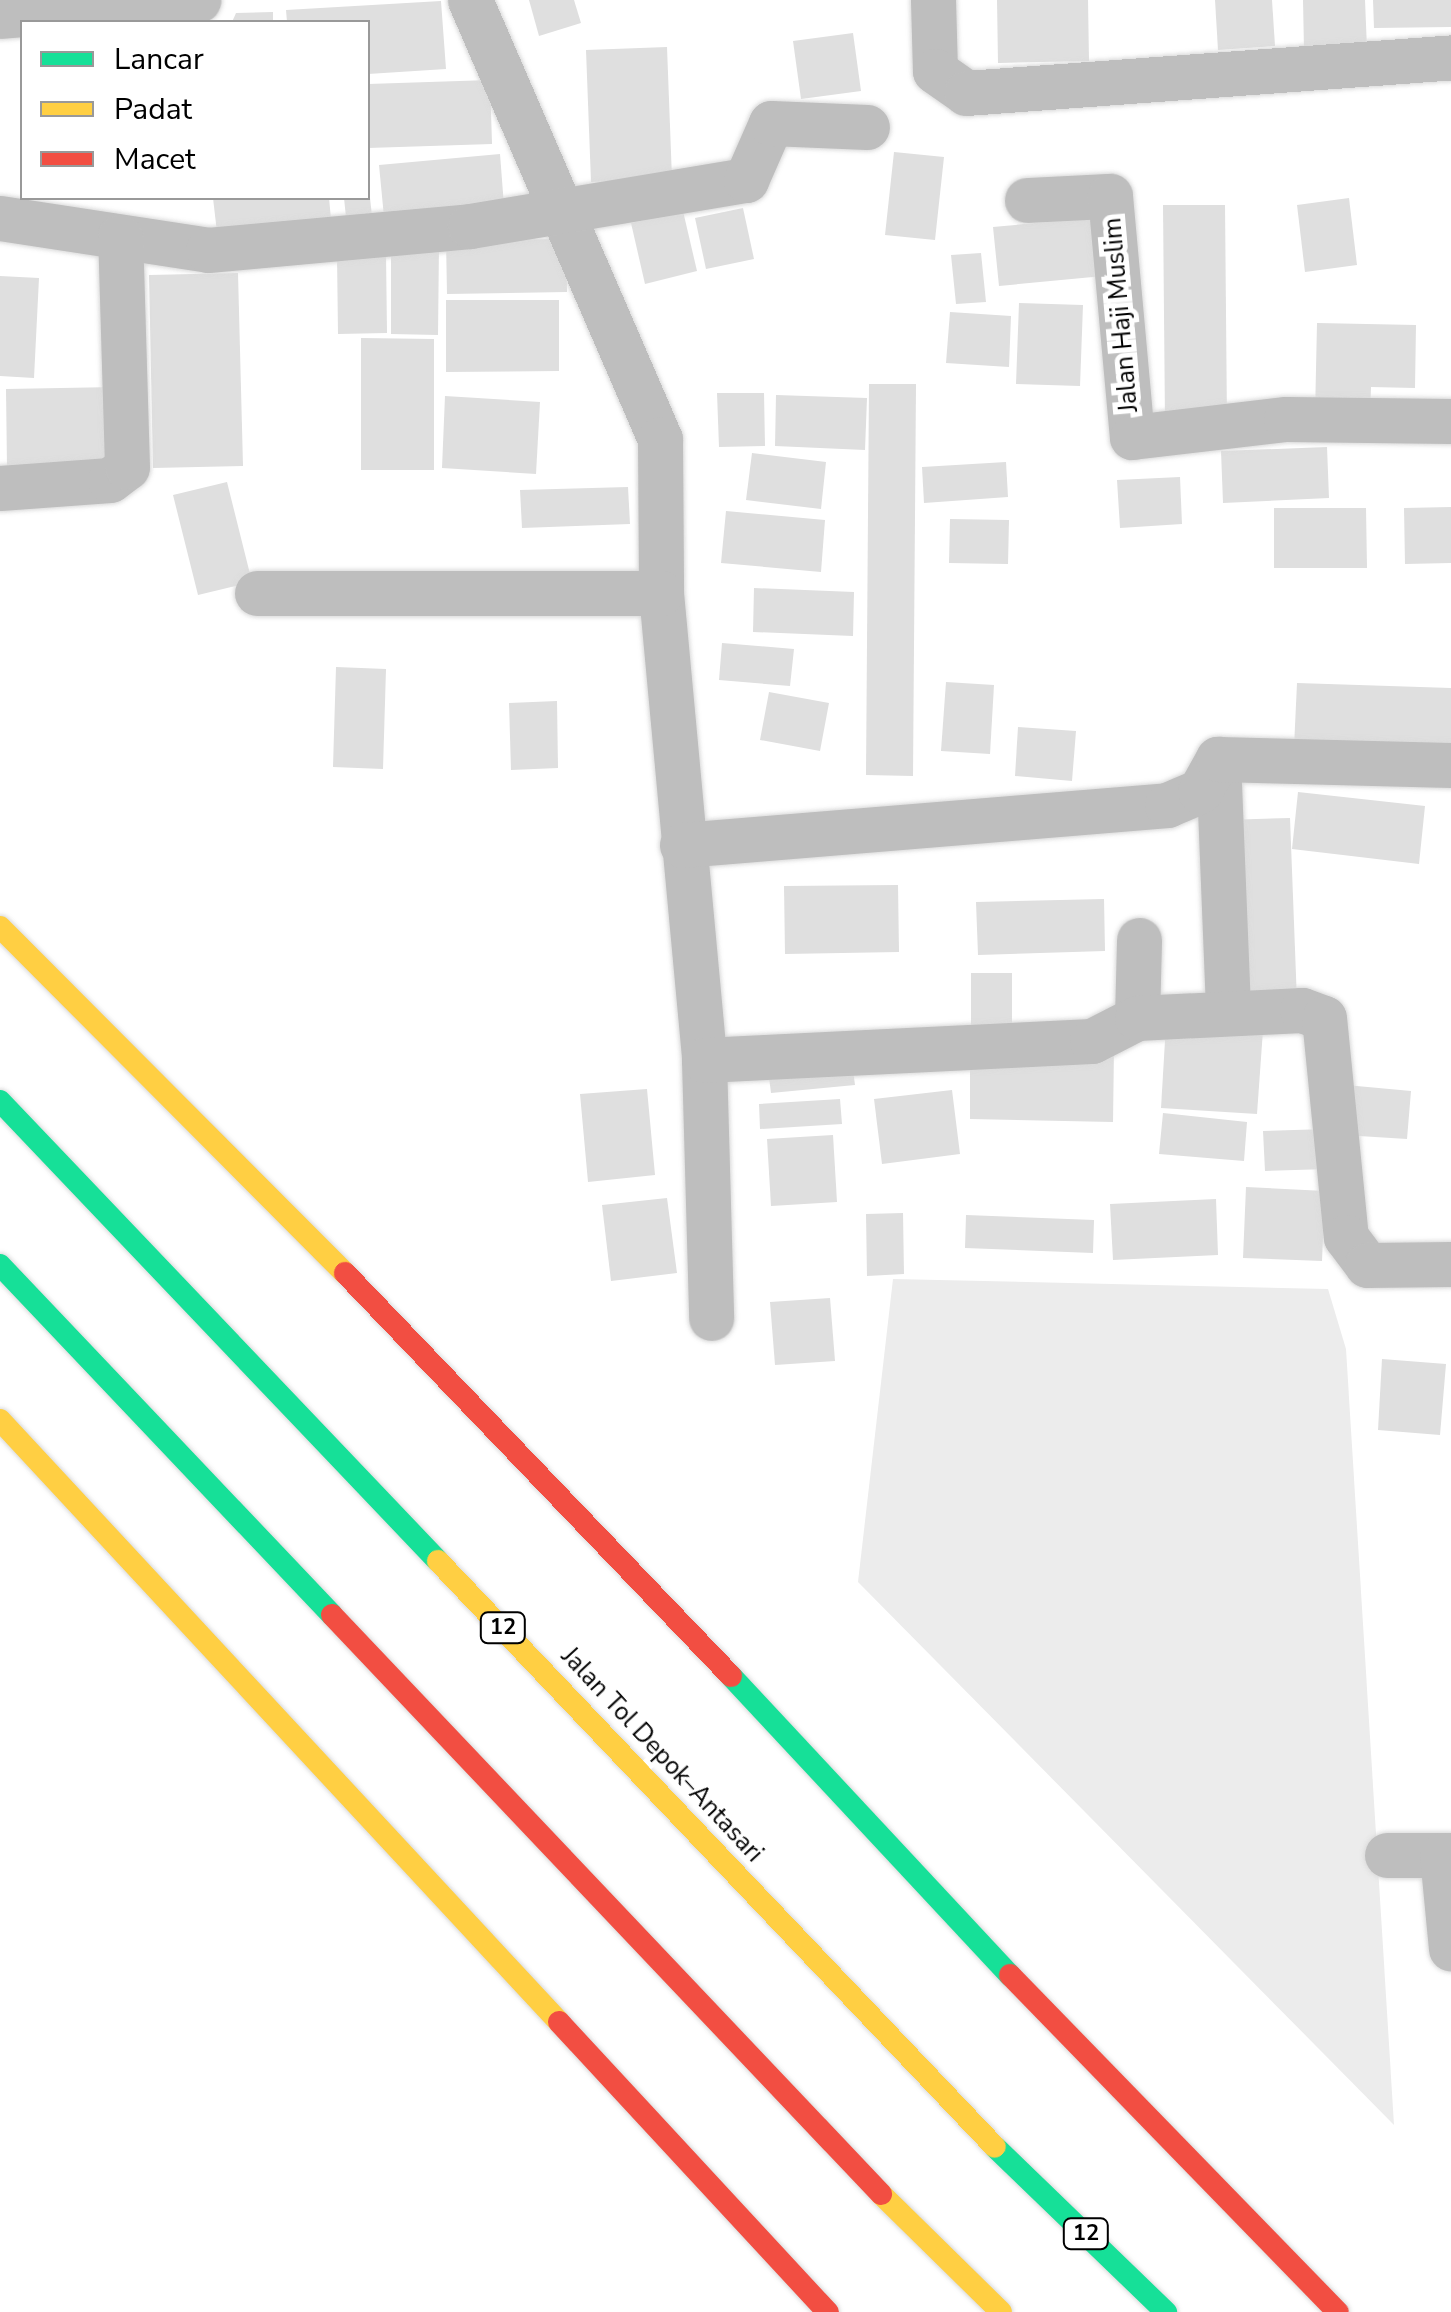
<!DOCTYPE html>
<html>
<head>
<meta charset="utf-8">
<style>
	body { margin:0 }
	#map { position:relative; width:1451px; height:2312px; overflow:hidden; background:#fff; font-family:"Nunito Sans",sans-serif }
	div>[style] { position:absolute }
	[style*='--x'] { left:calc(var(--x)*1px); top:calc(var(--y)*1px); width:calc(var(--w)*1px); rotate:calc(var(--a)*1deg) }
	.green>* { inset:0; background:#ececec }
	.building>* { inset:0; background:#dfdfdf }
	.roads { filter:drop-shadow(0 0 2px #dbdbdb) drop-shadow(0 0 2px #dbdbdb) }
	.street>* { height:45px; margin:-22.5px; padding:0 22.5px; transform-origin:22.5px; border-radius:22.5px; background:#bebebe }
	.fast>* { height:22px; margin:-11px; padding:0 11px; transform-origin:11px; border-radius:11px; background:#16e098 }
	.slow>* { height:22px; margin:-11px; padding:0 11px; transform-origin:11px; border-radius:11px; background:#ffcf43 }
	.jam>* { height:22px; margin:-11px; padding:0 11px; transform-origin:11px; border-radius:11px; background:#f24e42 }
	span { translate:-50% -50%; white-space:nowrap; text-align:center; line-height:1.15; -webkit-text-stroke:10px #fff; paint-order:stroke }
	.shield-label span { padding:2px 8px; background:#fff; border:2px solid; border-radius:8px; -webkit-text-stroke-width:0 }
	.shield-label { font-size:22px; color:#000; font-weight:700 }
	.street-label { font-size:25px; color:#000 }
	.legend { position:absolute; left:20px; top:20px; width:350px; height:180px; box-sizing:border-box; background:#fff; border:2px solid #999; margin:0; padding:12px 18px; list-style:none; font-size:30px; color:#000 }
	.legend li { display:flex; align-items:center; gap:20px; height:50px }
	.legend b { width:50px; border:2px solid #999 }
</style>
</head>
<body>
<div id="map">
	<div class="green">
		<i style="clip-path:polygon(893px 1279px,1328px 1289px,1346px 1349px,1394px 2125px,858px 1582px)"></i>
	</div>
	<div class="building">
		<i style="clip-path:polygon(529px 0,574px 0,581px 23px,539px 36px)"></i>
		<i style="clip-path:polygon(997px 0,1088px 0,1089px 61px,998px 63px)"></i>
		<i style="clip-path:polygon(1215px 0,1272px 0,1275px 46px,1218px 50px)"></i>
		<i style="clip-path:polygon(1303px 0,1365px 0,1367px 49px,1304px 50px)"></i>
		<i style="clip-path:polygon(1373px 0,1451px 0,1451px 27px,1374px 28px)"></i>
		<i style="clip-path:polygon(441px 1px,446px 69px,368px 74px,368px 22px,287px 22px,286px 10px)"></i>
		<i style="clip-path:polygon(273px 12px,273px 22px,232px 22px,236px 13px)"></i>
		<i style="clip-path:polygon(853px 33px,861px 91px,801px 99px,793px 41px)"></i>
		<i style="clip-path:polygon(667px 47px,672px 179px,591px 182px,586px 50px)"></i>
		<i style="clip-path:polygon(490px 80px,492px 144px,368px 148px,368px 84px)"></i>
		<i style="clip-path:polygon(894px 152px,944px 157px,935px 240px,885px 235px)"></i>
		<i style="clip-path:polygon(500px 154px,504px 206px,384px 217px,379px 165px)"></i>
		<i style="clip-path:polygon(213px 198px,329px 198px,332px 230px,218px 241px)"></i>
		<i style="clip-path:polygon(344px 198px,370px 198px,373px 225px,347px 227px)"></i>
		<i style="clip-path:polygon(1349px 198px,1357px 265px,1305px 272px,1297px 205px)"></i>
		<i style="clip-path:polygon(1163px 205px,1225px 205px,1227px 422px,1165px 422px)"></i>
		<i style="clip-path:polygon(743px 208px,754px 259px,706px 269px,695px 218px)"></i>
		<i style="clip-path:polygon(683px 211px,697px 271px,645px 284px,631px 223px)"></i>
		<i style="clip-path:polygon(1109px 216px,1114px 275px,999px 286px,993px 227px)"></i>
		<i style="clip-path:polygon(566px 239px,567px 292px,447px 294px,446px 240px)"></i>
		<i style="clip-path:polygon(391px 244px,439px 245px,438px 335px,391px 334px)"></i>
		<i style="clip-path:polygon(981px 253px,986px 302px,956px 304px,951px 255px)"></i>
		<i style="clip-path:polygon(386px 254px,387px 333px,338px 334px,337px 255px)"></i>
		<i style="clip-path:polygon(238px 273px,243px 466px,153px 468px,149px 275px)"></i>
		<i style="clip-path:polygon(0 276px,39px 278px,34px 378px,0 376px)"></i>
		<i style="clip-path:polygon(446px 300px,559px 300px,559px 371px,446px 372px)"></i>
		<i style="clip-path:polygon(1019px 303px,1083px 305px,1080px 386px,1016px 384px)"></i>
		<i style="clip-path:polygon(950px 312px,1011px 316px,1009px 367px,946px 363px)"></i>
		<i style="clip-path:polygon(1317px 323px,1416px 325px,1415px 388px,1371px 387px,1370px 416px,1315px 415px)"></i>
		<i style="clip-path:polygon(361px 338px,434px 339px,434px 470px,361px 470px)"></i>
		<i style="clip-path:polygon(869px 384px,916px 384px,913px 776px,866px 775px)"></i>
		<i style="clip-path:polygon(116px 387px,117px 467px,7px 468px,6px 389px)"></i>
		<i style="clip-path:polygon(717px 393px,764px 393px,765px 446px,719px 447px)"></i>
		<i style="clip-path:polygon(776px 395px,867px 398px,865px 450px,775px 446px)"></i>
		<i style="clip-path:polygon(445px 396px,540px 402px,536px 474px,442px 468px)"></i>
		<i style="clip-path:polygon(1327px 447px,1329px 498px,1223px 503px,1221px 451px)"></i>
		<i style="clip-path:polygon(752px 453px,826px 462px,821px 509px,746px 500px)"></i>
		<i style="clip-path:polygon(1006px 462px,1008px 497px,924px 503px,922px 467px)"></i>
		<i style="clip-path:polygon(1180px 477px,1182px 524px,1120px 528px,1117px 480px)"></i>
		<i style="clip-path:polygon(227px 482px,252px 582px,198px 595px,173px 495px)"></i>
		<i style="clip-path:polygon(628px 487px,630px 524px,522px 528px,520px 490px)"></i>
		<i style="clip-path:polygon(1451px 507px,1451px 563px,1405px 564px,1404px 508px)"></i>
		<i style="clip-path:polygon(1274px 508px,1366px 508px,1367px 568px,1274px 568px)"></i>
		<i style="clip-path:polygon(726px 511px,825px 520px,821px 572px,721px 563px)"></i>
		<i style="clip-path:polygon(950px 519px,1009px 520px,1008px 564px,949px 563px)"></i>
		<i style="clip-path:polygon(754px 588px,854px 592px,853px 636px,753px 632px)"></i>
		<i style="clip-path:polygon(722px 643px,794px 649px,790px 686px,719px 680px)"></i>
		<i style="clip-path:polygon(336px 667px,386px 669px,383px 769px,333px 767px)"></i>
		<i style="clip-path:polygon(946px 682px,994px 685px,990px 754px,941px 751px)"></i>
		<i style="clip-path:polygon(1297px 683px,1451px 688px,1451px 753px,1294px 747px)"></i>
		<i style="clip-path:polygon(769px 692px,829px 703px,820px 751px,760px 740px)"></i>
		<i style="clip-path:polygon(557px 701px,558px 768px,511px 770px,509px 703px)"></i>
		<i style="clip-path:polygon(1018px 727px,1076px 731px,1072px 781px,1015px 776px)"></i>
		<i style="clip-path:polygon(1298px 792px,1425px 806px,1419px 864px,1292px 849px)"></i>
		<i style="clip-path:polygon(1290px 818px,1297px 1002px,1231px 1004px,1225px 820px)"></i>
		<i style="clip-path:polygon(898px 885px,899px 952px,785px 954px,784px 886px)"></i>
		<i style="clip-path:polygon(1104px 899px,1105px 951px,978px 955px,976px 902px)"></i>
		<i style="clip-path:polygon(971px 973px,1012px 973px,1012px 1037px,971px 1037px)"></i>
		<i style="clip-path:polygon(1166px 1024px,1263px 1030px,1257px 1114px,1161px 1108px)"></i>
		<i style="clip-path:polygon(1114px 1048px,1113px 1122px,970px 1119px,970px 1053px)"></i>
		<i style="clip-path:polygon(851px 1055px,855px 1085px,771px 1093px,767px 1062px)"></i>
		<i style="clip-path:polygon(1346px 1085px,1411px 1091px,1407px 1139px,1343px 1135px)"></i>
		<i style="clip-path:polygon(647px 1089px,655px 1175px,588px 1182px,580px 1094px)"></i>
		<i style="clip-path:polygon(952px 1090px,960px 1154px,882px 1164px,874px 1099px)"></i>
		<i style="clip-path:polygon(840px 1099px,842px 1124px,760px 1129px,759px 1104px)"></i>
		<i style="clip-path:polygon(1163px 1113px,1247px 1122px,1244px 1161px,1159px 1154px)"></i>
		<i style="clip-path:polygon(1327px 1129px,1328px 1169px,1265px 1171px,1263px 1131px)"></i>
		<i style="clip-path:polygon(833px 1135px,837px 1202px,771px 1206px,767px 1139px)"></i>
		<i style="clip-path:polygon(1246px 1187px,1325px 1191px,1322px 1261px,1243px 1258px)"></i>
		<i style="clip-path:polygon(667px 1198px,677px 1273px,611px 1281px,602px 1205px)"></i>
		<i style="clip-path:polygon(1216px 1199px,1218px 1255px,1113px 1260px,1110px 1204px)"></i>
		<i style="clip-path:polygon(903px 1213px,904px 1274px,867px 1276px,866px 1214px)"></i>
		<i style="clip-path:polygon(966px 1215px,1094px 1220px,1093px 1253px,965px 1248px)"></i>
		<i style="clip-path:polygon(830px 1298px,835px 1361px,775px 1365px,770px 1302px)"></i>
		<i style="clip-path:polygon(1382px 1359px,1446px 1364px,1440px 1435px,1378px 1430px)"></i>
	</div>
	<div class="roads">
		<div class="street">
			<i style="--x:470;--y:0;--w:478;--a:66.6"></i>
			<i style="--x:660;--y:439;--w:154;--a:89.6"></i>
			<i style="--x:661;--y:593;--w:469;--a:84.7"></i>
			<i style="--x:704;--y:1060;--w:258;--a:88.4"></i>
			<i style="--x:933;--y:0;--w:71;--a:88.4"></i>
			<i style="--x:935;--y:71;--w:38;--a:35"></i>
			<i style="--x:966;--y:93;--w:486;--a:-4.2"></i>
			<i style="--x:0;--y:16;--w:199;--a:-4.6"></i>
			<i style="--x:1027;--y:200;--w:83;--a:-2.8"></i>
			<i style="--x:1110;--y:196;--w:242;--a:84.8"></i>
			<i style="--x:1132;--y:437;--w:155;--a:-6.7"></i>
			<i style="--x:1286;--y:419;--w:165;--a:0.7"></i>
			<i style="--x:0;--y:218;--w:210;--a:8.7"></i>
			<i style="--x:208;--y:250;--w:263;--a:-5.2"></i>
			<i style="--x:470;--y:226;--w:280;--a:-9.5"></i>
			<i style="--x:746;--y:180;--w:62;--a:-66.3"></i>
			<i style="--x:771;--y:123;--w:96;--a:2.4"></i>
			<i style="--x:0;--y:488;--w:110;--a:-4.2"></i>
			<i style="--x:110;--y:480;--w:21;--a:-37"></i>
			<i style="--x:127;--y:467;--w:230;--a:-91.7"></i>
			<i style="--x:257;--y:593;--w:404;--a:0"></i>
			<i style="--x:1218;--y:759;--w:253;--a:87.7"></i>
			<i style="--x:682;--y:845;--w:487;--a:-4.7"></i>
			<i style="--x:1167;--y:805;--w:36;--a:-23"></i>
			<i style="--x:1200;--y:791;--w:37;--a:-61"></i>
			<i style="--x:1218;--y:759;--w:233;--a:1.5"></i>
			<i style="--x:1137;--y:1018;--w:78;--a:-88.5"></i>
			<i style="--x:704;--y:1060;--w:388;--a:-2.8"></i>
			<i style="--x:1092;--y:1041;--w:51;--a:-27.1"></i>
			<i style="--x:1137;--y:1018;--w:165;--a:-2.8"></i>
			<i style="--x:1302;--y:1010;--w:23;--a:20"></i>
			<i style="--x:1324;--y:1018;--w:220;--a:84.3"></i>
			<i style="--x:1346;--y:1237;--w:35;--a:53"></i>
			<i style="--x:1367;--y:1265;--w:84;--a:-0.7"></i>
			<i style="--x:1387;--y:1855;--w:64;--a:0"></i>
			<i style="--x:1442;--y:1855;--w:94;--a:84.5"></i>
		</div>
		<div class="fast">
			<i style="--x:0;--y:1101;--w:635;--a:46.4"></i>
			<i style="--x:0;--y:1265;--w:482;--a:46.5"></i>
			<i style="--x:731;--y:1676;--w:409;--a:47"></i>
			<i style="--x:995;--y:2147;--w:238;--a:44"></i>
		</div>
		<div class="slow">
			<i style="--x:0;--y:927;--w:489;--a:45.1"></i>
			<i style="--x:0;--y:1420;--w:822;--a:47.12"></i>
			<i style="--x:438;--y:1561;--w:808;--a:46.45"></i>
			<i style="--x:881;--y:2194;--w:168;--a:44.5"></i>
		</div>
		<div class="jam">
			<i style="--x:345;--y:1273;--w:558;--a:46.23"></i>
			<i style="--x:332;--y:1615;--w:798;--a:46.52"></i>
			<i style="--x:1010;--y:1975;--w:470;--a:45.8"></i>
			<i style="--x:559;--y:2022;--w:396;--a:47.2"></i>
		</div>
	</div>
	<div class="shield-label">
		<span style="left:503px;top:1628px">12</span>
		<span style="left:1086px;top:2234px">12</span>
	</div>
	<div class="street-label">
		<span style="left:1121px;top:315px;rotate:-95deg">Jalan Haji Muslim</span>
		<span style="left:662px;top:1755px;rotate:47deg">Jalan Tol Depok–Antasari</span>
	</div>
	<ul class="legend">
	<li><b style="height:12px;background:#16e098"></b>Lancar</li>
	<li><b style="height:12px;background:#ffcf43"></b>Padat</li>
	<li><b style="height:12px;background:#f24e42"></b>Macet</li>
	</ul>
</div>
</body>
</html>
